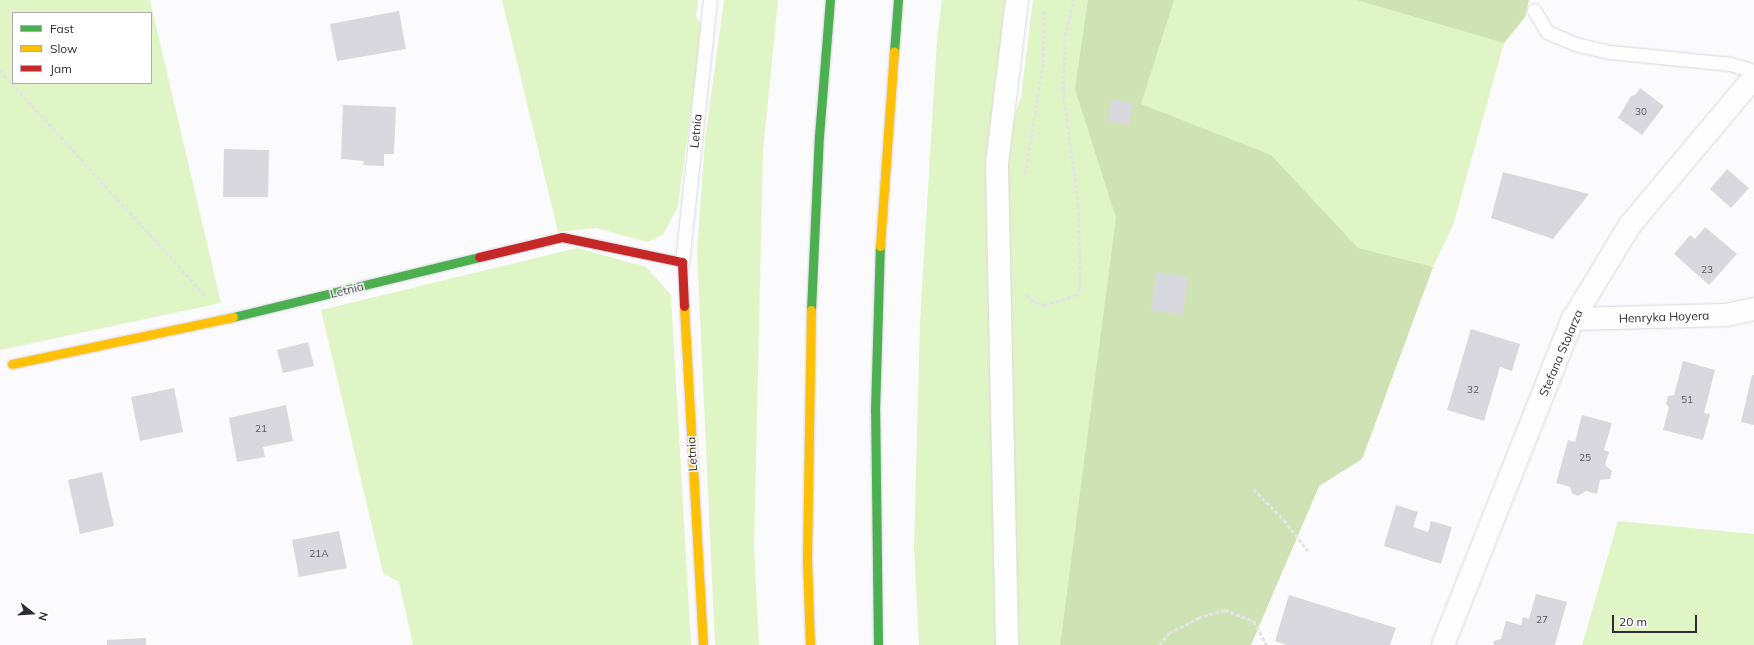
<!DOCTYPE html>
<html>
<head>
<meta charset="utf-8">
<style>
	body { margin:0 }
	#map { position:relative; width:1754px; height:645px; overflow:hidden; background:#fbfafd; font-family:Mulish,sans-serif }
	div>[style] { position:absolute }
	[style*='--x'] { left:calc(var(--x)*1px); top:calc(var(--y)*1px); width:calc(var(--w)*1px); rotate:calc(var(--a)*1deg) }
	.green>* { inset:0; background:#e0f5c5 }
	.forest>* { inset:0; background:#cee2b3 }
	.building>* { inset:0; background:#dad8df }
	.path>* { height:2.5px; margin-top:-1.25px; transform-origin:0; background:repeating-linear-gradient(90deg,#e4e4e4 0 4px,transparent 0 6px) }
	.roads { filter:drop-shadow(0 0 1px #dad7de) drop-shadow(0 0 1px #dad7de) }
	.lane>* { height:13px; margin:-6.5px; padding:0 6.5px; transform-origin:6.5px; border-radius:6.5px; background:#fefeff }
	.street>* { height:22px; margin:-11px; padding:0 11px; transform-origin:11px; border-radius:11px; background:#fefeff }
	.fast>* { height:9px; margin:-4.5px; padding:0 4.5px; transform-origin:4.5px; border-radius:4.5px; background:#4caf50 }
	.slow>* { height:9px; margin:-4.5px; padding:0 4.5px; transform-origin:4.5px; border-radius:4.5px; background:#ffc107 }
	.jam>* { height:9px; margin:-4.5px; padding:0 4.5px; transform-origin:4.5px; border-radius:4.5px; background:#c62828 }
	span { translate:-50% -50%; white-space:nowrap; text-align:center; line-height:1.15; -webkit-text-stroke:3px #fff; paint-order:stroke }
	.number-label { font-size:10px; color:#5a565e }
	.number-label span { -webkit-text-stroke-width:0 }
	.street-label { font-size:12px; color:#2f2a33 }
	.legend { position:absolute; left:12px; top:12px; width:140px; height:72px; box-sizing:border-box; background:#fff; border:1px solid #acaaad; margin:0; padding:5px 7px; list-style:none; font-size:12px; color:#2f2a33 }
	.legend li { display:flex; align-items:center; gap:8px; height:20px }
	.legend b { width:20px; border:1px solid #acaaad }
	.north { position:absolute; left:12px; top:593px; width:40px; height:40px; -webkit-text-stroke:3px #fff; paint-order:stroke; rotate:107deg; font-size:11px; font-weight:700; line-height:16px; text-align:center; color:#2f2a33 }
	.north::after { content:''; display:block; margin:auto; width:14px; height:18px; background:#2f2a33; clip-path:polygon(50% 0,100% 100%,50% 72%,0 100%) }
	.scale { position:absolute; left:1612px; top:615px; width:85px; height:18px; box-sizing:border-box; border:2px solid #2f2a33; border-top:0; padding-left:5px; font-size:12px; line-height:14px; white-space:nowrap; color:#2f2a33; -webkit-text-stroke:3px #fff; paint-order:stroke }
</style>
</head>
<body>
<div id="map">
	<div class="green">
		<i style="clip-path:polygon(evenodd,0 0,150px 0,221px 303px,0 350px,0 0,13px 13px,151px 13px,151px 83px,13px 83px,13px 13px)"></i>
		<i style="clip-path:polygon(502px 0,698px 0,696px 16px,702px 27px,678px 206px,663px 235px,647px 242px,596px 228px,558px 232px)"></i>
		<i style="clip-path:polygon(724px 0,778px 0,763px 151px,754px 547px,759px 645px,715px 645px,697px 252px,705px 140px)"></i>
		<i style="clip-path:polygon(942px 0,1009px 0,999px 645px,919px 645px,914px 547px,920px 321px,937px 40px)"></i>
		<i style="clip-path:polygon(1033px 0,1529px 0,1525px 17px,1504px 43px,1453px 225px,1433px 267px,1362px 459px,1319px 486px,1284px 568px,1077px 516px,1060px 645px,1019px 645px,1006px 141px,1021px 97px)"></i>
		<i style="clip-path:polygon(577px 248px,646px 267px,671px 295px,691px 645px,413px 645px,399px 582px,383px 573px,321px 310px)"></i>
		<i style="clip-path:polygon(1618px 521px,1754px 534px,1754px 645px,1582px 645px)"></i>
	</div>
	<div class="forest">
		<i style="clip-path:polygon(1088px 0,1174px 0,1141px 104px,1271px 155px,1358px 248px,1433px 267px,1362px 459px,1319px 486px,1251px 645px,1060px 645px,1116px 218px,1075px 89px)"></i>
		<i style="clip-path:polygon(1357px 0,1529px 0,1525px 17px,1504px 43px)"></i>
	</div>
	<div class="building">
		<i style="clip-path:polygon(399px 11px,406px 49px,337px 61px,330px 24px)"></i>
		<i style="clip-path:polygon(1640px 88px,1664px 106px,1642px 135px,1618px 118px,1631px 96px,1635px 95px)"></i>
		<i style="clip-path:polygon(1112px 99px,1133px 103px,1129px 125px,1108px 121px)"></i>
		<i style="clip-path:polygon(343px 105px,396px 107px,394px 154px,384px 154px,384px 166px,363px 165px,364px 161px,341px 159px)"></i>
		<i style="clip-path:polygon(224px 149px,269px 150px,268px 197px,223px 197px)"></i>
		<i style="clip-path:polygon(1727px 169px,1749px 188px,1731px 208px,1710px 189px)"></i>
		<i style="clip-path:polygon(1503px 172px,1589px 194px,1553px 239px,1491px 218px)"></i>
		<i style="clip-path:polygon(1705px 227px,1737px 254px,1709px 285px,1674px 254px,1690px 235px,1695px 239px)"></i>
		<i style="clip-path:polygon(1156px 272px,1188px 277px,1183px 315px,1151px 310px)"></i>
		<i style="clip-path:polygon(1471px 329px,1520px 344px,1512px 371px,1500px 367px,1484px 421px,1447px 410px)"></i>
		<i style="clip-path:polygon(308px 342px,314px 366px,283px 373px,277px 350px)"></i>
		<i style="clip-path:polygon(1683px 361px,1715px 370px,1704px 413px,1710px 414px,1703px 440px,1663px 430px,1669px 407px,1666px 404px,1668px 396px,1674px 395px)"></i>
		<i style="clip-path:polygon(1752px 375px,1754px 375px,1754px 425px,1741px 422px)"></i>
		<i style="clip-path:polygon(174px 388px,183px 432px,140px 441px,131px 397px)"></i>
		<i style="clip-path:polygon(286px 405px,293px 441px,263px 447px,265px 457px,237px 462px,229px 418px)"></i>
		<i style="clip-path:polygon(1582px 415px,1612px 423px,1604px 450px,1609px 452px,1605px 465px,1612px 471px,1610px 479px,1600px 480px,1597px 494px,1586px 491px,1578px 496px,1572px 493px,1570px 487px,1556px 483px,1568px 440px,1575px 442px)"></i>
		<i style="clip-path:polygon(102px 472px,114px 526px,80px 534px,68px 480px)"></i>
		<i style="clip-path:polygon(1396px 505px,1418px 512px,1413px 527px,1428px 532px,1431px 521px,1452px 527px,1441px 564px,1384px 546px)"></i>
		<i style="clip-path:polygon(339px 531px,347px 568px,299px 577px,292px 540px)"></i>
		<i style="clip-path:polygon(1536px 594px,1567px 602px,1555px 645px,1493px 645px,1494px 641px,1501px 639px,1506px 621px,1521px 625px,1523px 617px,1529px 619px)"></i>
		<i style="clip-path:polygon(1289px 595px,1396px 628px,1390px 645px,1287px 645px,1275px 641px)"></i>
		<i style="clip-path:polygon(146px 638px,146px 645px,107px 645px,107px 640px)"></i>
	</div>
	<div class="path">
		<i style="--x:0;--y:70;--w:306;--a:47.7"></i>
		<i style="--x:1025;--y:174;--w:112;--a:-80.8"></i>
		<i style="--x:1043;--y:63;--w:54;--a:-88.9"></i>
		<i style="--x:1026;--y:294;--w:7;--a:56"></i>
		<i style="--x:1030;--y:300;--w:15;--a:20"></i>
		<i style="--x:1044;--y:305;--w:31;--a:-17"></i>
		<i style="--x:1074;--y:296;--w:10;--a:-53"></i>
		<i style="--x:1080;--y:288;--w:82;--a:-91.4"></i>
		<i style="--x:1078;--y:206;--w:116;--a:-97.4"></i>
		<i style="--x:1063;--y:91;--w:55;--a:-87.9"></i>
		<i style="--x:1065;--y:36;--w:37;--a:-77"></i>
		<i style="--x:1254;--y:489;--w:43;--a:45.9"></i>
		<i style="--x:1284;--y:520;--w:39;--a:52"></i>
		<i style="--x:1159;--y:645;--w:16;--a:-50"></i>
		<i style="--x:1169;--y:633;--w:33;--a:-27"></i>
		<i style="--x:1198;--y:618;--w:28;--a:-17"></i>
		<i style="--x:1225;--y:610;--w:31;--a:21"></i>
		<i style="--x:1254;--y:621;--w:27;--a:62"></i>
	</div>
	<div class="roads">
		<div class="lane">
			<i style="--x:1534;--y:10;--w:26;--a:59"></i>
			<i style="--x:1547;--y:32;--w:30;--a:23"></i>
			<i style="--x:1575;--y:44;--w:36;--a:13"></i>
			<i style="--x:1610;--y:52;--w:121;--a:5.7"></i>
			<i style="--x:1730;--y:64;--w:25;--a:16"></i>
			<i style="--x:682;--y:262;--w:263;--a:-83.9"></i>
		</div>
		<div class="street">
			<i style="--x:1573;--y:319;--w:153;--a:-1.5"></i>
			<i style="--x:1726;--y:315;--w:29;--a:-12"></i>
			<i style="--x:1007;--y:645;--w:482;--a:-91.2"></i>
			<i style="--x:997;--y:163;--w:164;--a:-83"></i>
			<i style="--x:1443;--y:645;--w:351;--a:-68.3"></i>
			<i style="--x:1573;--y:319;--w:110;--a:-58.8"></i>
			<i style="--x:1630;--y:225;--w:193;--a:-50"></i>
		</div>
		<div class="fast">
			<i style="--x:894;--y:52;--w:52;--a:-85.6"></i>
			<i style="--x:811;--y:310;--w:174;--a:-87.4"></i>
			<i style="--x:819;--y:136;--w:136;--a:-85.4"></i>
			<i style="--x:233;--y:317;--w:253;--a:-13.7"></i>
			<i style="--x:878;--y:645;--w:234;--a:-90.7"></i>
			<i style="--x:875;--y:411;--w:165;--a:-88.3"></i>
		</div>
		<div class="slow">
			<i style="--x:880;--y:246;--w:195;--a:-85.9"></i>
			<i style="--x:684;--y:306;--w:340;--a:86.8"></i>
			<i style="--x:12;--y:364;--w:226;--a:-12"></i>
			<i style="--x:810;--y:645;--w:85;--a:-92"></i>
			<i style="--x:807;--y:560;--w:250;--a:-89.1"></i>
		</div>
		<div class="jam">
			<i style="--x:479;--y:257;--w:85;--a:-13.5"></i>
			<i style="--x:562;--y:237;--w:123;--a:11.8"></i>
			<i style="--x:682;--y:262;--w:44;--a:87.4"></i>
		</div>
	</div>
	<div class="number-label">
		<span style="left:1641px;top:112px">30</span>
		<span style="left:1707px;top:270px">23</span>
		<span style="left:1473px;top:390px">32</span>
		<span style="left:1687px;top:400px">51</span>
		<span style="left:261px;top:429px">21</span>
		<span style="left:1585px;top:458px">25</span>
		<span style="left:319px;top:554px">21A</span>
		<span style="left:1542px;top:620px">27</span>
	</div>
	<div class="street-label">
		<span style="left:696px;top:131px;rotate:-84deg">Letnia</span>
		<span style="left:347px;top:290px;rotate:-14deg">Letnia</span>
		<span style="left:1664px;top:317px;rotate:-2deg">Henryka Hoyera</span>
		<span style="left:1561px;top:353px;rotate:-67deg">Stefana Stolarza</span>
		<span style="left:692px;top:454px;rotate:-93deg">Letnia</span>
	</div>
	<ul class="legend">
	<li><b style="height:5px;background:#4caf50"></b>Fast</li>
	<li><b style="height:5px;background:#ffc107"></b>Slow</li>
	<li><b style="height:5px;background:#c62828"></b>Jam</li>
	</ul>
	<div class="north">N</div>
	<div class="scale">20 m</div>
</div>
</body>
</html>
